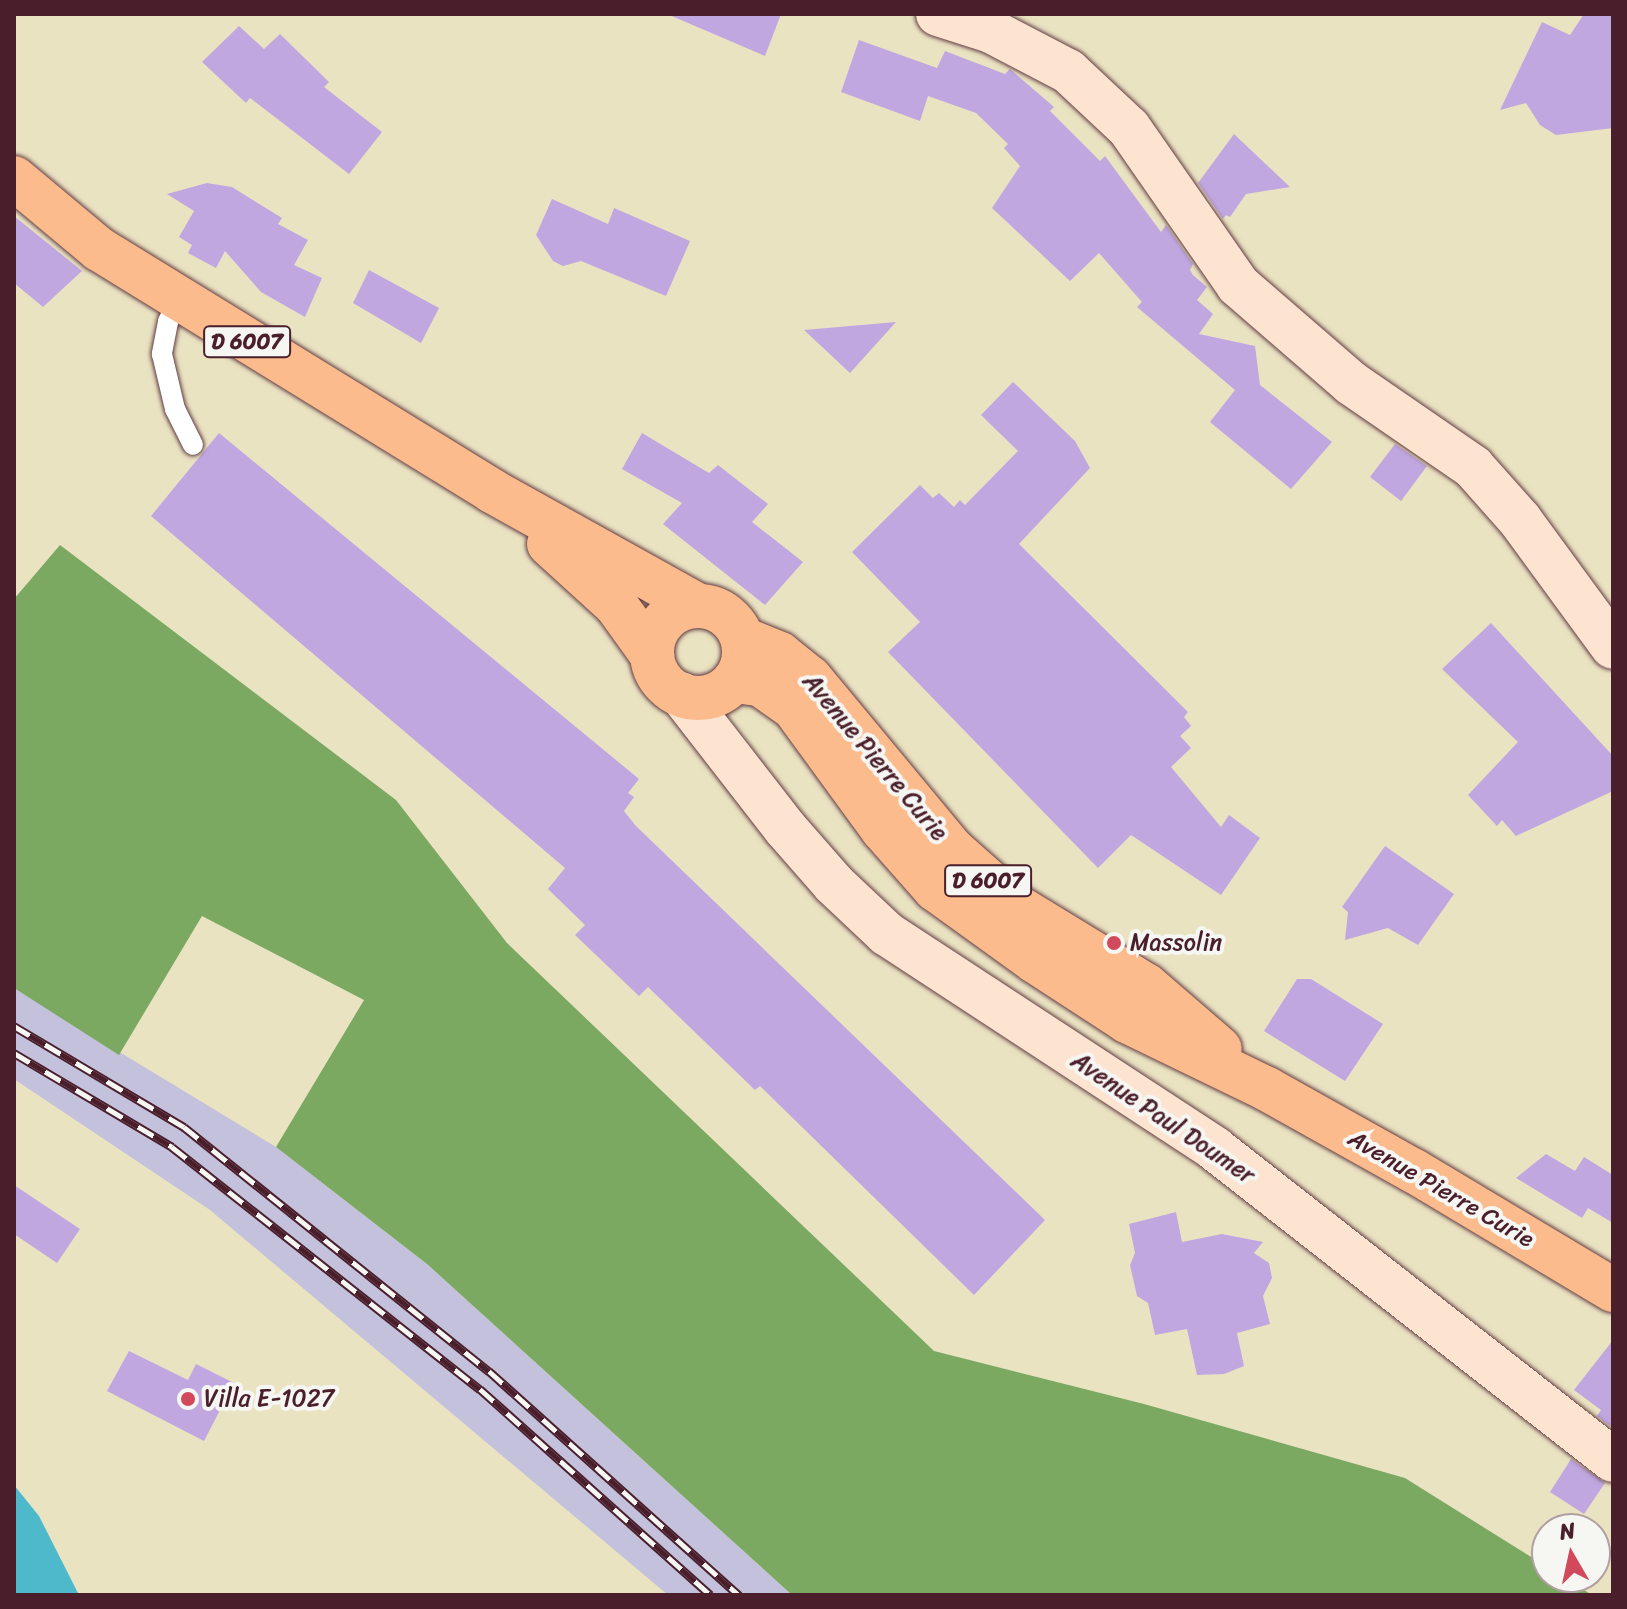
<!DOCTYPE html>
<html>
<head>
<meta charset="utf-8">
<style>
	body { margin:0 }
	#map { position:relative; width:1627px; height:1609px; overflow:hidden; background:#eae3c2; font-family:Sriracha,sans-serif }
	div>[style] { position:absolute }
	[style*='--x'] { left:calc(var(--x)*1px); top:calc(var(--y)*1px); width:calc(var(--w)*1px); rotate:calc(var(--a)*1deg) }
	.industrial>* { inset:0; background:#c3c1db }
	.forest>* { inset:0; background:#7ba962 }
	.water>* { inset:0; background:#4fb9cc }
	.building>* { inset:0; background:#c0a7e0 }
	.roads { filter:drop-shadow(0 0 2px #623c42) drop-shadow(0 0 2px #623c42) }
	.service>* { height:20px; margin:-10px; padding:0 10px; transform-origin:10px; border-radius:10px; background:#fff }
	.secondary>* { height:44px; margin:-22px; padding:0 22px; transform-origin:22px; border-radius:22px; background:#fde4d1 }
	.primary>* { height:44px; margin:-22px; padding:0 22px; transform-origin:22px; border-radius:22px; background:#fbbb8c }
	.primary>.ring { margin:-22px; padding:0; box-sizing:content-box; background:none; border:44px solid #fbbb8c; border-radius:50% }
	.rail>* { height:9px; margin-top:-4.5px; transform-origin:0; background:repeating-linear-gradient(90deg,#f6f6f2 0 18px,#4a1f2b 0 36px); box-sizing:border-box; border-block:2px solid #4a1f2b }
	.dots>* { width:22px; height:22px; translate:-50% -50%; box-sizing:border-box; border:4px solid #f6f6f2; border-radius:50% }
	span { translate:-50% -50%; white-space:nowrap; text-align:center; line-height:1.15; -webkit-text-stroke:8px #f6f6f2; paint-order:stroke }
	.shield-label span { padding:2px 6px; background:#f6f6f2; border:2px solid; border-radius:6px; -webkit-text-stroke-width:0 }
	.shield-label { font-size:22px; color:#4a1f2b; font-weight:700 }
	.street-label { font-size:24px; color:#4a1f2b }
	.poi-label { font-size:24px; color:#4a1f2b }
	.left { translate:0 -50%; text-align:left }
	.frame { position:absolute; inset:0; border:16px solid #4a1f2b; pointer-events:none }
	.north { position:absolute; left:1531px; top:1513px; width:80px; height:80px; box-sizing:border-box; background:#f6f6f2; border:2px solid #b1a0a2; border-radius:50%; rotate:351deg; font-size:22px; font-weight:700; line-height:32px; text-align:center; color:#4a1f2b }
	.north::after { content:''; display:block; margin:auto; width:28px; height:36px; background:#d1495b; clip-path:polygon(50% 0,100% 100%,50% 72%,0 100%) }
</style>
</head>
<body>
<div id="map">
	<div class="industrial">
		<i style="clip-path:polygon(14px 988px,276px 1147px,427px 1264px,792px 1595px,668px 1595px,210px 1210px,14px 1079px)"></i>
	</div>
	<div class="forest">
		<i style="clip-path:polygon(60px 545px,396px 800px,507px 943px,934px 1351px,1144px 1404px,1405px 1478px,1547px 1567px,1547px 1577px,1563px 1577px,1592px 1595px,792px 1595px,427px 1264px,276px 1147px,364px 1000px,202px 916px,119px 1055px,14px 988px,14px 599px)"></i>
	</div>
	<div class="water">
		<i style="clip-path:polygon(14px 1485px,39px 1516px,79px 1595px,14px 1595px)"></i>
	</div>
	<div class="building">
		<i style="clip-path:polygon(667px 14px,781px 14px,765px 56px)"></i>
		<i style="clip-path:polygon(1584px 14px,1613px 14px,1613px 128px,1556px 135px,1540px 125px,1526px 103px,1500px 110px,1542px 22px,1570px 35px)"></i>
		<i style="clip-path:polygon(239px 26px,264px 49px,280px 34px,329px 82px,324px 87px,382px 132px,349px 174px,250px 98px,246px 103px,202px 62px)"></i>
		<i style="clip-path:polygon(859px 40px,937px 68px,945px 51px,1005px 74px,1010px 69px,1054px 107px,1050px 111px,1100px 161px,1105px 156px,1161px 232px,1166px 225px,1193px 264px,1190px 270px,1193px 275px,1207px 287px,1197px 300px,1213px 314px,1199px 334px,1255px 346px,1260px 385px,1332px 442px,1291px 489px,1210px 422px,1235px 390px,1137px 307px,1142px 302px,1099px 253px,1070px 281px,992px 208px,1020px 166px,1004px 148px,1008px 144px,976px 113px,928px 96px,920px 121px,841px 92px)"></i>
		<i style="clip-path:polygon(1234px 134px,1290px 187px,1246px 194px,1230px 217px,1226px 215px,1223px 219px,1198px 183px)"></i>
		<i style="clip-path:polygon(207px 183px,232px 187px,282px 218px,278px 224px,308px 240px,294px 265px,322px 278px,305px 317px,261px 292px,225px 251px,216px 268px,188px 253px,192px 245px,179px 237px,194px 211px,167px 194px)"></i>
		<i style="clip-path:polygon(552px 199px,608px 224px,614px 208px,690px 241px,666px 296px,581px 261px,563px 266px,553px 261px,536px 235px)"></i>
		<i style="clip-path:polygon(14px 216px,82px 271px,43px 307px,14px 283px)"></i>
		<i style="clip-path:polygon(369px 270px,439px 308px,421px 343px,353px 303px)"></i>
		<i style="clip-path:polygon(896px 322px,850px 373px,804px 330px)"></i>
		<i style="clip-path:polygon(1013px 382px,1075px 441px,1090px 468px,1019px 544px,1188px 712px,1184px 717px,1191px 726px,1180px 736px,1191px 748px,1171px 767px,1221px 827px,1229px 815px,1260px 838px,1221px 895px,1131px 835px,1098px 868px,888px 652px,920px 622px,852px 552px,920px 485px,933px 498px,939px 493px,954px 507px,960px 500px,965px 505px,1018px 451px,981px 415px)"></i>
		<i style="clip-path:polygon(219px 433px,639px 779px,628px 793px,634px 797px,624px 811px,636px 826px,1045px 1220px,974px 1295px,760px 1086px,755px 1090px,648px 987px,639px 996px,575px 935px,585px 925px,548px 889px,565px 868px,151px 516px)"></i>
		<i style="clip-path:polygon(642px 433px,709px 473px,718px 465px,768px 504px,752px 522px,803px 562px,765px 605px,663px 524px,682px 503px,622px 469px)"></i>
		<i style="clip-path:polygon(1395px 444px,1427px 466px,1401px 501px,1370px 477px)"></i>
		<i style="clip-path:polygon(1491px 623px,1613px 756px,1613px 791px,1516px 836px,1502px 820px,1497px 826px,1468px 795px,1518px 742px,1442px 669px)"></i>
		<i style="clip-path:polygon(1385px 846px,1454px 894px,1418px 945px,1388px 928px,1345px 940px,1348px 912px,1342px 907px)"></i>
		<i style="clip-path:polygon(1297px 979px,1311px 979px,1383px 1024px,1345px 1081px,1264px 1031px)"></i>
		<i style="clip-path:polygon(1546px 1154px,1575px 1171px,1584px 1157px,1613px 1175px,1613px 1223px,1588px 1208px,1582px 1218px,1516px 1178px)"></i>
		<i style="clip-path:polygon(14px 1185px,80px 1229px,57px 1263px,14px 1234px)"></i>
		<i style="clip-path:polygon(1176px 1212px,1182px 1242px,1222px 1234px,1263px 1242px,1254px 1253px,1269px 1263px,1272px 1278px,1263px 1296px,1270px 1324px,1237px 1333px,1244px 1366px,1224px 1374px,1197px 1375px,1187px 1329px,1155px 1335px,1148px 1303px,1137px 1296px,1130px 1265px,1135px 1253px,1129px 1224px)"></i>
		<i style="clip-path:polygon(1613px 1340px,1613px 1428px,1597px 1416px,1601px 1410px,1574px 1390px)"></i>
		<i style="clip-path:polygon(129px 1351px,188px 1380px,196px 1364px,234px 1383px,204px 1441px,107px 1391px)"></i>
		<i style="clip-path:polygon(1571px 1459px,1605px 1483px,1584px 1514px,1550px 1492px)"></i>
	</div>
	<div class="roads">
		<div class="service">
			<i style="--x:179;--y:299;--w:25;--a:116"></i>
			<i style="--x:168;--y:322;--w:33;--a:101"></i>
			<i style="--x:162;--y:354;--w:57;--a:76.7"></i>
			<i style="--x:175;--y:409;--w:40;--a:63.4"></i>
		</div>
		<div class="secondary">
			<i style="--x:938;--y:14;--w:56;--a:17.8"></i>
			<i style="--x:991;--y:31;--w:87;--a:27.5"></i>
			<i style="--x:1068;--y:71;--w:83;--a:43.1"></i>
			<i style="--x:1129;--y:128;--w:191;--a:55.2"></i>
			<i style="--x:1238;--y:285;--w:150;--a:40.9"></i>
			<i style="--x:1351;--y:383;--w:148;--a:34.5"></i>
			<i style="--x:1473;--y:467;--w:71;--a:48.4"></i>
			<i style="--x:1520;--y:520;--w:157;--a:53.8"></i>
			<i style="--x:681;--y:694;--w:170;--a:52.2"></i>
			<i style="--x:785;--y:828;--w:74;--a:48.8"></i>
			<i style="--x:834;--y:884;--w:73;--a:43.3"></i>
			<i style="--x:887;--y:934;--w:392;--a:33.2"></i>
			<i style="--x:1215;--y:1149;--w:505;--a:38"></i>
		</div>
		<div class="primary">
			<i style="--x:14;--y:178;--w:111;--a:39.9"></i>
			<i style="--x:99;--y:249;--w:462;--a:31.6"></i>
			<i style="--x:492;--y:491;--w:235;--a:29.1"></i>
			<i style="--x:549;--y:544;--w:91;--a:42.3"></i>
			<i style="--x:616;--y:605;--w:62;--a:54.2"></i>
			<i class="ring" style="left:652px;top:606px;width:48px;height:48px"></i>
			<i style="--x:743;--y:639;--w:40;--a:22"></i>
			<i style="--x:780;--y:654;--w:38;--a:39"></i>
			<i style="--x:810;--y:678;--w:224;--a:50.3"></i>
			<i style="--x:953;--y:850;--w:84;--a:41.6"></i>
			<i style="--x:1016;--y:906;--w:153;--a:31.4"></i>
			<i style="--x:1147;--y:986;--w:96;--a:40.8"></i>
			<i style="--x:734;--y:681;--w:26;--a:7"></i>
			<i style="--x:760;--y:684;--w:42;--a:35.2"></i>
			<i style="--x:794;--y:708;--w:151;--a:53.9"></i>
			<i style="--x:883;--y:830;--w:79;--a:48.6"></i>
			<i style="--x:935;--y:889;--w:123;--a:35.8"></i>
			<i style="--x:1035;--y:961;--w:110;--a:33.1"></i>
			<i style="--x:1127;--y:1021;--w:156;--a:25.9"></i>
			<i style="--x:1267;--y:1089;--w:168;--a:29.2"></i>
			<i style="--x:1414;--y:1171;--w:232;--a:30.9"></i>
		</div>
	</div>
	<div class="rail">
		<i style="--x:14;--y:1026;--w:198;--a:30.7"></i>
		<i style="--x:184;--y:1127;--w:391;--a:38.7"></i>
		<i style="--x:489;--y:1371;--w:336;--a:41.9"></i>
		<i style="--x:14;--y:1053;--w:184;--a:30.7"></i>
		<i style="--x:172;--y:1147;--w:392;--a:38.2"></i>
		<i style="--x:480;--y:1389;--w:309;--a:41.8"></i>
	</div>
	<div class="dots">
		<i style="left:1114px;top:943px;background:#d1495b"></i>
		<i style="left:188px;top:1399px;background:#d1495b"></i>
	</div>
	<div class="shield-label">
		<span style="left:247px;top:342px">D 6007</span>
		<span style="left:988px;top:881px">D 6007</span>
	</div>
	<div class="street-label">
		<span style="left:875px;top:757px;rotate:50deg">Avenue Pierre Curie</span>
		<span style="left:1163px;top:1118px;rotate:34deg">Avenue Paul Doumer</span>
		<span style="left:1441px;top:1189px;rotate:30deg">Avenue Pierre Curie</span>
	</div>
	<div class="poi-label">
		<span class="left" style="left:1130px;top:943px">Massolin</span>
		<span class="left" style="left:204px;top:1399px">Villa E-1027</span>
	</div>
	<div class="frame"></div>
	<div class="north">N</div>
</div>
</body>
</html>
